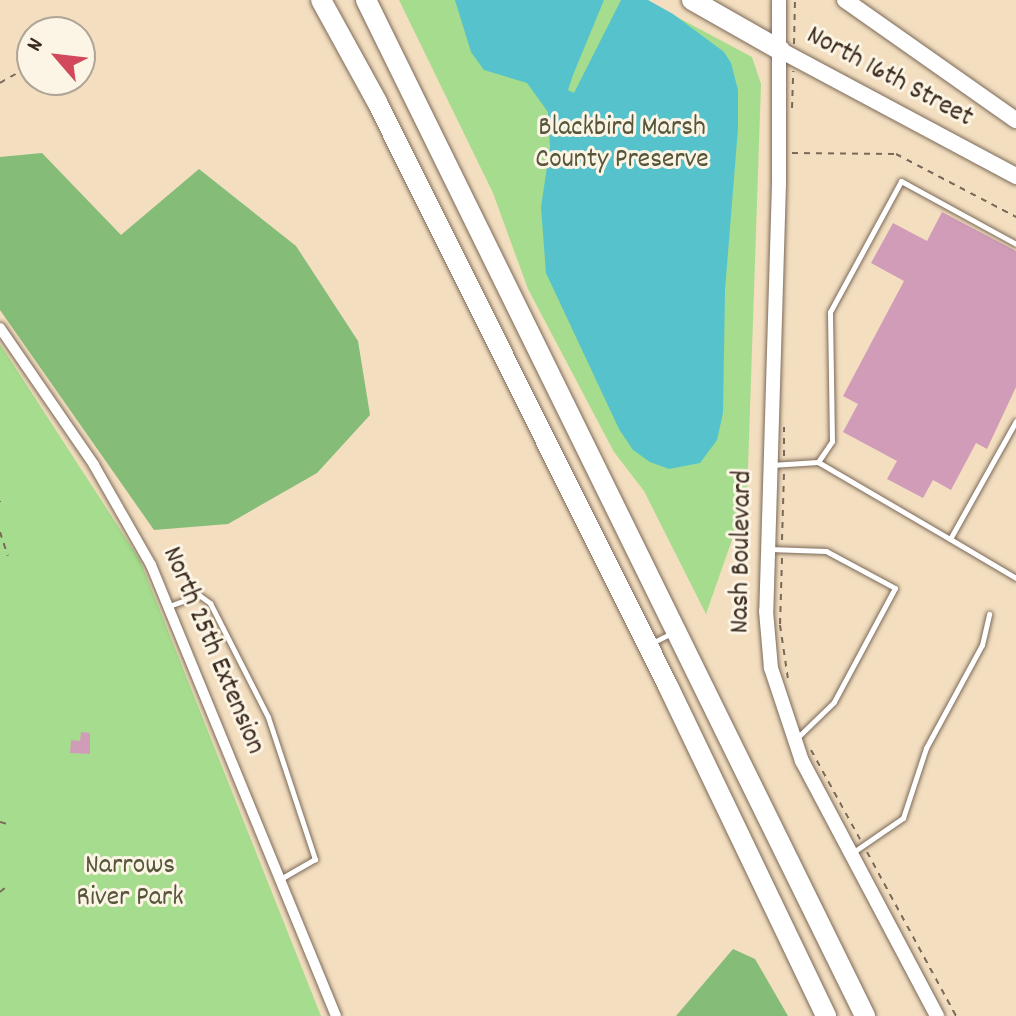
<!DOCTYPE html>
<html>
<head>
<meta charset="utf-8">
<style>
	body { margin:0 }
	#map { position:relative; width:1016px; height:1016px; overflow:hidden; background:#f3dec0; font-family:Dekko,sans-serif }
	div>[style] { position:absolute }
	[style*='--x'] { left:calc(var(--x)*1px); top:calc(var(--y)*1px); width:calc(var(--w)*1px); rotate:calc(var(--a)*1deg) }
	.green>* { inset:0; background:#a5dc8d }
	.forest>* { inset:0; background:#84bc78 }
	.water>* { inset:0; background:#55c2cc }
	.building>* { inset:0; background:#d19cb8 }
	.path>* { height:2px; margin-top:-1px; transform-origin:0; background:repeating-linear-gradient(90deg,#7b6957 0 6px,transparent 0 12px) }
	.roads { filter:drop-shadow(0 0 2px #7b6957) drop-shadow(0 0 2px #7b6957) }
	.lane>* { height:5px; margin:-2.5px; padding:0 2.5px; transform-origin:2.5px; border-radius:2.5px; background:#fff }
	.street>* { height:10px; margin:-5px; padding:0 5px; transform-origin:5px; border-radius:5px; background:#fff }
	.secondary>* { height:14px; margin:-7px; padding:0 7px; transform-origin:7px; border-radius:7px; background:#fff }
	.primary>* { height:16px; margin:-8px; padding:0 8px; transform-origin:8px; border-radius:8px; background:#fff }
	.highway>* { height:20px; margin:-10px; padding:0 10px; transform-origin:10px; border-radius:10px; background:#fff }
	span { translate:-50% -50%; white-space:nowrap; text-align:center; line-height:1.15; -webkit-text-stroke:6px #fcf5e5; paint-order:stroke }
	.street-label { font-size:28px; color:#3b2a1e }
	.park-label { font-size:28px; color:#56563a }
	.north { position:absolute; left:16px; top:16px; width:80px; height:80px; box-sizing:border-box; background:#fcf5e5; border:2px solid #afa495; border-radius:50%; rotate:298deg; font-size:22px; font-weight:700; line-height:32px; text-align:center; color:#3b2a1e }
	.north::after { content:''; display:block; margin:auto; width:28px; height:36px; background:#d1495b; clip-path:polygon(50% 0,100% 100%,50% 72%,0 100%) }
</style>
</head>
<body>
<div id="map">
	<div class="green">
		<i style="clip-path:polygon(399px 0,645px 0,752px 57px,761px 84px,747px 497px,706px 614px,644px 491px,614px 452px,528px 289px,493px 193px)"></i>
		<i style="clip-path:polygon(0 344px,140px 560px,321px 1016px,0 1016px)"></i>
	</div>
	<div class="forest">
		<i style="clip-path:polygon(42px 153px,121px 235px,199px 169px,296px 246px,358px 341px,370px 415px,317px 473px,228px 524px,154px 530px,0 310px,0 157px)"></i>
		<i style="clip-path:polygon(733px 949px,755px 959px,788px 1016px,676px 1016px)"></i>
	</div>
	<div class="water">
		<i style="clip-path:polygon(455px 0,604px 0,573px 75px,568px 90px,574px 93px,621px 0,648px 0,673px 14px,724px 52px,731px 63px,738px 90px,738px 128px,725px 290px,723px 413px,717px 440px,700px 463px,669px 469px,650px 462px,633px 450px,619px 429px,546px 273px,541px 207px,550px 147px,548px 112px,527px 83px,484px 70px,471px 52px)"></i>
	</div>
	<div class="building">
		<i style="clip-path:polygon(942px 212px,1016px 251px,1016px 387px,987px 449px,976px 443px,951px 490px,933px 480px,923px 498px,887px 479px,897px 461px,843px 432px,858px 404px,843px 396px,904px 281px,871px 263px,893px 223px,927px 241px)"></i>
		<i style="clip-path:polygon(81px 732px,90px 733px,90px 754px,70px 753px,71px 740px,80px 741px)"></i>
	</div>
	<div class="path">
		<i style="--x:794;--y:44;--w:44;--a:-88.7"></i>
		<i style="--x:0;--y:83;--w:20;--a:-30"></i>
		<i style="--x:792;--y:108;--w:37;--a:-88"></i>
		<i style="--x:792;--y:153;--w:104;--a:0.6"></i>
		<i style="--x:896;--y:154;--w:136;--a:27.7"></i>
		<i style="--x:784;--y:456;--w:29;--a:-90"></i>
		<i style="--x:0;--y:502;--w:1;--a:-90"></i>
		<i style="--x:0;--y:532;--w:25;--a:72"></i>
		<i style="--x:782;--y:540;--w:69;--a:-88.3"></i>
		<i style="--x:782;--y:558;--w:67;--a:91.7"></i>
		<i style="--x:780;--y:625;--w:55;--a:81.6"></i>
		<i style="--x:811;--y:750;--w:102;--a:61.2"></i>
		<i style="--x:0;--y:822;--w:11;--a:15"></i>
		<i style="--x:867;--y:852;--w:187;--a:61.5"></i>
		<i style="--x:0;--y:892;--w:8;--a:-40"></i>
	</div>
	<div class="roads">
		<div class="lane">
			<i style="--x:818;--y:462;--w:25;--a:-56"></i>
			<i style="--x:832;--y:441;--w:129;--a:-90.9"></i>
			<i style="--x:830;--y:312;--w:149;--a:-61.5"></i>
			<i style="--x:901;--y:181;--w:131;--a:28.7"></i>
			<i style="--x:771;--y:465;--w:47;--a:-3.7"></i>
			<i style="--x:818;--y:462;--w:153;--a:30.3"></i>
			<i style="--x:950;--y:539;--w:135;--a:-60.8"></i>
			<i style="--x:950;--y:539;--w:77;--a:30.6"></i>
			<i style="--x:769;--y:549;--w:57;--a:2"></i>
			<i style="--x:826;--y:551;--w:78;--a:28.2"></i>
			<i style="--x:895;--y:588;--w:129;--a:118.2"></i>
			<i style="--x:834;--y:702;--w:52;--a:135.8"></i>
			<i style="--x:169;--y:606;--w:32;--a:-20"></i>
			<i style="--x:199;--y:595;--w:14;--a:36"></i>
			<i style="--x:210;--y:603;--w:128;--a:63"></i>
			<i style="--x:268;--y:717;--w:150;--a:71.7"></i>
			<i style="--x:315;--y:859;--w:38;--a:150"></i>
			<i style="--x:652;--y:643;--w:22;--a:-27"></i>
			<i style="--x:852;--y:853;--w:62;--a:-34.5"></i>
			<i style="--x:903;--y:818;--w:74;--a:-71.8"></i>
			<i style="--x:926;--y:748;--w:117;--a:-61.5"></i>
			<i style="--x:982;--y:645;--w:32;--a:-77"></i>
		</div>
		<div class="street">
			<i style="--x:0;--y:328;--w:166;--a:55.5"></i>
			<i style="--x:94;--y:465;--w:115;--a:60.3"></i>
			<i style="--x:151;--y:565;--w:487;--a:67.7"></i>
		</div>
		<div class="secondary">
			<i style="--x:779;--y:0;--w:183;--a:90"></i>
			<i style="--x:779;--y:183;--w:428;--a:91.7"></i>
			<i style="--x:766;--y:611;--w:57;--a:85"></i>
			<i style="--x:771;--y:668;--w:98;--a:71.6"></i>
			<i style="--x:802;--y:761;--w:289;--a:62.1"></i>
		</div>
		<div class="primary">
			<i style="--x:845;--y:0;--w:209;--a:35.1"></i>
			<i style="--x:780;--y:50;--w:268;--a:28.1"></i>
		</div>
		<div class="highway">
			<i style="--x:321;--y:0;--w:116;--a:61.2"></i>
			<i style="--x:377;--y:102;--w:652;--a:63.51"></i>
			<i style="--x:668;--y:686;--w:366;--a:64.4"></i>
			<i style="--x:366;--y:0;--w:1132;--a:63.84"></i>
			<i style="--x:692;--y:0;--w:101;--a:29.6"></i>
		</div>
	</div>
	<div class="street-label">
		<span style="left:889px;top:78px;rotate:28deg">North 16th Street</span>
		<span style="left:743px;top:552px;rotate:-89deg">Nash Boulevard</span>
		<span style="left:212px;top:651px;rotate:67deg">North 25th Extension</span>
	</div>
	<div class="park-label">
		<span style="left:622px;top:145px">Blackbird Marsh<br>County Preserve</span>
		<span style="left:130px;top:883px">Narrows<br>River Park</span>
	</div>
	<div class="north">N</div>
</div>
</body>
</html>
